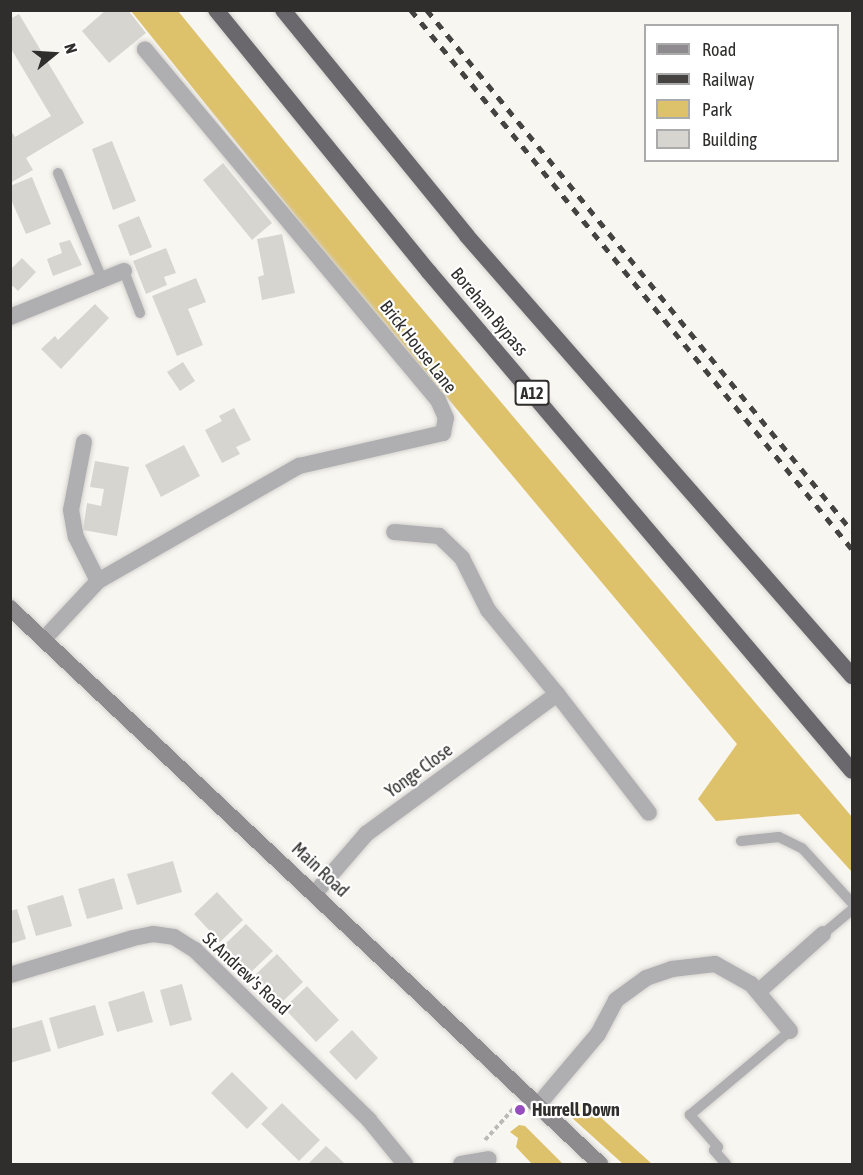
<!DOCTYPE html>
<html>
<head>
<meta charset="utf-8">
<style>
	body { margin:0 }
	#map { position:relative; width:863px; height:1175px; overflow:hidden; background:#f8f6f1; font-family:"Asap Condensed",sans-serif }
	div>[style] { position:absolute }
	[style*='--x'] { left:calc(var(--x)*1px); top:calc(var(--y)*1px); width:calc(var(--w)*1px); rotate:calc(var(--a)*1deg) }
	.green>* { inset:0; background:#dec16b }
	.building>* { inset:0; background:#d7d5d0 }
	.path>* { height:4px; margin-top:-2px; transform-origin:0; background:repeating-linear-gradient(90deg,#bbbab6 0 4.5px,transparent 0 7.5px) }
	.roads { filter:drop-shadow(0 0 2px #d4d2ce) drop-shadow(0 0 2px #d4d2ce) }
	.service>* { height:10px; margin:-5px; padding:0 5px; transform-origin:5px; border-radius:5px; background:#afaeb0 }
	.minor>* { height:16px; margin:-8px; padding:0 8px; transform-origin:8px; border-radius:8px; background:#afaeb0 }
	.secondary>* { height:16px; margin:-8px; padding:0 8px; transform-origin:8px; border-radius:8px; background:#8d8b8e }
	.trunk>* { height:16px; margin:-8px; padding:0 8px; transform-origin:8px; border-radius:8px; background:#6a686c }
	.rail>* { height:4.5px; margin-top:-2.25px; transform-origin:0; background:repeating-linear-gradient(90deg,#444342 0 8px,transparent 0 16px) }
	.dots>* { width:16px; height:16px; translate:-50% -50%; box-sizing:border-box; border:3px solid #fff; border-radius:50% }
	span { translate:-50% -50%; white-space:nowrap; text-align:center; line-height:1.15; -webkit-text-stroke:4.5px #fff; paint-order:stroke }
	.shield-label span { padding:2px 4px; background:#fff; border:2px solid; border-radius:4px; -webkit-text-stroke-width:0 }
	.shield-label { font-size:16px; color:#2f2e2d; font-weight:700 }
	.street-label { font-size:18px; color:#2f2e2d }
	.poi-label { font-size:18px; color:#2f2e2d; font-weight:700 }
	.left { translate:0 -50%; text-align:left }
	.frame { position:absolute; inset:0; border:12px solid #2f2e2d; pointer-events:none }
	.legend { position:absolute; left:644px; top:24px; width:195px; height:138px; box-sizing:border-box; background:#fff; border:2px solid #acabab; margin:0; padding:8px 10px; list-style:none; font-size:18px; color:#2f2e2d }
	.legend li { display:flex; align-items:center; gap:12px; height:30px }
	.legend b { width:30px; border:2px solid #acabab }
	.north { position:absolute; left:24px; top:24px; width:60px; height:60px; -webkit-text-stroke:4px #fff; paint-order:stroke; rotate:72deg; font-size:16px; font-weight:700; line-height:24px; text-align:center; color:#2f2e2d }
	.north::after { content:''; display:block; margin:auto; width:21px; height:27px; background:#2f2e2d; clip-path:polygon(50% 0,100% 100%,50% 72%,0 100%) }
</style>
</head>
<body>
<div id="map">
	<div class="green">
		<i style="clip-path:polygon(131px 11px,178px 11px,396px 278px,852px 817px,852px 872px,799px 814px,716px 821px,698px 799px,737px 744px,306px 229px)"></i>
		<i style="clip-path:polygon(587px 1105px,652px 1164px,623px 1164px,570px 1116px,569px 1106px)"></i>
		<i style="clip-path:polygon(519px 1125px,525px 1126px,563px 1164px,532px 1164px,516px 1147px,518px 1138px,510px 1132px)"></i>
	</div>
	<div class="building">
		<i style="clip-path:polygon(106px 10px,128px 10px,146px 33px,109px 63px,82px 31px)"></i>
		<i style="clip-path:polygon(19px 14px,84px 123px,26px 158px,33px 170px,10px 183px,10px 129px,15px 137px,51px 116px,10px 47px,10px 19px)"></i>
		<i style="clip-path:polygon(112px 141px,136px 201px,113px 210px,92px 149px)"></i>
		<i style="clip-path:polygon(223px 163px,272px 223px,252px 240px,203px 180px)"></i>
		<i style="clip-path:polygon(32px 177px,51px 224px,26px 234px,10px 197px,10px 186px)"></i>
		<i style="clip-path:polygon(139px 216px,152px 247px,130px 256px,118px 225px)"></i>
		<i style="clip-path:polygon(282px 234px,295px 293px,262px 300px,258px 277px,264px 275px,257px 239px)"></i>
		<i style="clip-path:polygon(70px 240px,82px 265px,53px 276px,47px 259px,62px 253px,59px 243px)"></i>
		<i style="clip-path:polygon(166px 248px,176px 273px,164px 277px,167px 285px,146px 294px,133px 261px)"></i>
		<i style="clip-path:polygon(22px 258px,36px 272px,18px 291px,13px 286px,10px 288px,10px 270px)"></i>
		<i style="clip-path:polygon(196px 278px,206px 302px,188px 309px,203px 345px,177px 356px,152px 296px)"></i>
		<i style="clip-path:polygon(95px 304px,109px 318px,61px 369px,41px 349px,55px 336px,58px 340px)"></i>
		<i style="clip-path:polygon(183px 362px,195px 381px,180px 391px,167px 372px)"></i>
		<i style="clip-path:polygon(234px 408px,251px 440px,236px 447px,240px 454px,222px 463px,205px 430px,222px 421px,219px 416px)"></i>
		<i style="clip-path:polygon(184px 445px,200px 476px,161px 497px,145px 465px)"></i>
		<i style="clip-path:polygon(95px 461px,129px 467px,117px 536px,83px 530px,87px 503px,101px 506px,104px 489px,90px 487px)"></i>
		<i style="clip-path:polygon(173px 861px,182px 892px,137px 905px,127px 874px)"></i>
		<i style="clip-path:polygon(114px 878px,123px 909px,87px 919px,78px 889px)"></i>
		<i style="clip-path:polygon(217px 892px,243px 920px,220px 942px,194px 914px)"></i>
		<i style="clip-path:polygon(63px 895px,72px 926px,36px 936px,27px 906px)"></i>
		<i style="clip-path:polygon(17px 909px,26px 939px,10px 944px,10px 911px)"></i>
		<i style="clip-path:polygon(246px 924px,273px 951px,250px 973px,224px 945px)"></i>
		<i style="clip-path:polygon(277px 954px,303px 982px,280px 1004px,254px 976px)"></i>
		<i style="clip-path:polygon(182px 984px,192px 1020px,170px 1026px,160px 990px)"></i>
		<i style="clip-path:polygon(307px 986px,339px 1020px,316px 1042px,284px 1008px)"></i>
		<i style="clip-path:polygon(144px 991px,153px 1022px,117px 1032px,108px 1002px)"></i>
		<i style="clip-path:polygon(95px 1005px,104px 1035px,58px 1049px,49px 1018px)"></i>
		<i style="clip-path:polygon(42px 1020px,51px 1051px,10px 1063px,10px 1029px)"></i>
		<i style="clip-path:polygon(352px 1030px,378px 1058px,356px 1080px,329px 1052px)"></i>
		<i style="clip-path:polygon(232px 1072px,268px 1108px,247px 1129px,211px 1093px)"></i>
		<i style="clip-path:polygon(282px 1103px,320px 1140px,299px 1161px,261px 1124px)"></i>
		<i style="clip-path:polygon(326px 1146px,339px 1158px,345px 1164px,308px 1164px)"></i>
	</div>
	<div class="path">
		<i style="--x:485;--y:1140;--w:43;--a:-47.8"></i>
	</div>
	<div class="roads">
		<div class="service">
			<i style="--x:58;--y:173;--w:115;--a:67.5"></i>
			<i style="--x:124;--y:271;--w:45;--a:69.1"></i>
			<i style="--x:741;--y:841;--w:38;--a:-6"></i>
			<i style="--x:779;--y:837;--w:25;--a:26"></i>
			<i style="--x:802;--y:848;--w:74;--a:47.7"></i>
			<i style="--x:823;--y:934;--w:38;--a:-40"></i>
			<i style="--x:726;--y:1164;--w:18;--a:-131"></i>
			<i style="--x:714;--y:1150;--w:5;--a:-37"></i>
			<i style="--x:718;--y:1147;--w:43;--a:-131.2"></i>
			<i style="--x:690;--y:1115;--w:131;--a:-40"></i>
		</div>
		<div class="minor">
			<i style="--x:10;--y:317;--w:123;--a:-22"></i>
			<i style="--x:84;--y:442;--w:69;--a:100.8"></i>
			<i style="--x:71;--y:510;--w:27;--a:80"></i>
			<i style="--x:76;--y:537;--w:49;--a:63.4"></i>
			<i style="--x:44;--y:639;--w:79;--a:-47"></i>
			<i style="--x:98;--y:581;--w:232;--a:-29.8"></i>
			<i style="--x:299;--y:466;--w:148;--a:-12.9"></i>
			<i style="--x:443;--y:433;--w:15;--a:-79"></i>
			<i style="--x:446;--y:418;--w:20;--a:-114"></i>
			<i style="--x:438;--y:400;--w:457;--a:-129.9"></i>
			<i style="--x:557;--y:694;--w:150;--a:52.3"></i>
			<i style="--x:316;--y:892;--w:77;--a:-49.2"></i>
			<i style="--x:366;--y:834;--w:237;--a:-36.2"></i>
			<i style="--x:557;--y:694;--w:109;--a:-129.4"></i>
			<i style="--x:488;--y:610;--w:58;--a:-116.6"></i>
			<i style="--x:462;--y:558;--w:32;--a:-136"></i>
			<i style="--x:439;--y:536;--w:45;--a:-174.9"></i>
			<i style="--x:10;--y:975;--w:128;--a:-16.7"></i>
			<i style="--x:133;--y:938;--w:20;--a:-11"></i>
			<i style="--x:153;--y:934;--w:21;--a:8"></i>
			<i style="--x:174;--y:937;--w:25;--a:32"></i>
			<i style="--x:195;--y:950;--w:243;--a:44.3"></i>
			<i style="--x:369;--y:1120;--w:57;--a:50.7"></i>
			<i style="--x:758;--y:992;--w:87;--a:-41.7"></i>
			<i style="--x:538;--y:1105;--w:93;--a:-49.8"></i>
			<i style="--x:598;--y:1034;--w:38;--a:-62"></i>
			<i style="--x:616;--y:1000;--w:37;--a:-36"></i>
			<i style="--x:646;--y:978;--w:28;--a:-19"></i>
			<i style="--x:672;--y:969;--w:43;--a:-6.6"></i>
			<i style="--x:715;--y:964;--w:41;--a:29.1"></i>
			<i style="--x:751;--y:984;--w:61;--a:50.3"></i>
			<i style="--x:461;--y:1164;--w:28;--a:-10"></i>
		</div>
		<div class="secondary">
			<i style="--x:10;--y:608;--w:811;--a:43.3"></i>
		</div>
		<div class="trunk">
			<i style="--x:216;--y:10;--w:338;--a:50.9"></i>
			<i style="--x:429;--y:272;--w:654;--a:49.71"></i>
			<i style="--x:283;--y:10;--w:291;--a:50.8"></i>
			<i style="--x:467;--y:236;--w:585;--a:48.81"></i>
		</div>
	</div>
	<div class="rail">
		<i style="--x:411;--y:10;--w:696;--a:50.71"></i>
		<i style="--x:427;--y:10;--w:672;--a:50.79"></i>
	</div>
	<div class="dots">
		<i style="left:520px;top:1110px;background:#984dbf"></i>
	</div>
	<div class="shield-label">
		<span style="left:532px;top:393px">A12</span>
	</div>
	<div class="street-label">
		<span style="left:489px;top:312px;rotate:50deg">Boreham Bypass</span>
		<span style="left:418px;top:347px;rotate:52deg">Brick House Lane</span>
		<span style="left:419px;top:771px;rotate:-36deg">Yonge Close</span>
		<span style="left:320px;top:870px;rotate:43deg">Main Road</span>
		<span style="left:246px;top:974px;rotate:43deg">St Andrew's Road</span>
	</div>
	<div class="poi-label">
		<span class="left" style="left:532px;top:1110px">Hurrell Down</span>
	</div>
	<div class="frame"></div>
	<ul class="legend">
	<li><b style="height:8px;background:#8d8b8e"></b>Road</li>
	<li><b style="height:8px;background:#444342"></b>Railway</li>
	<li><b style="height:16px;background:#dec16b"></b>Park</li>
	<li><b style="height:16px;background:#d7d5d0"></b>Building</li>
	</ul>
	<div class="north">N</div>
</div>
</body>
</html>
